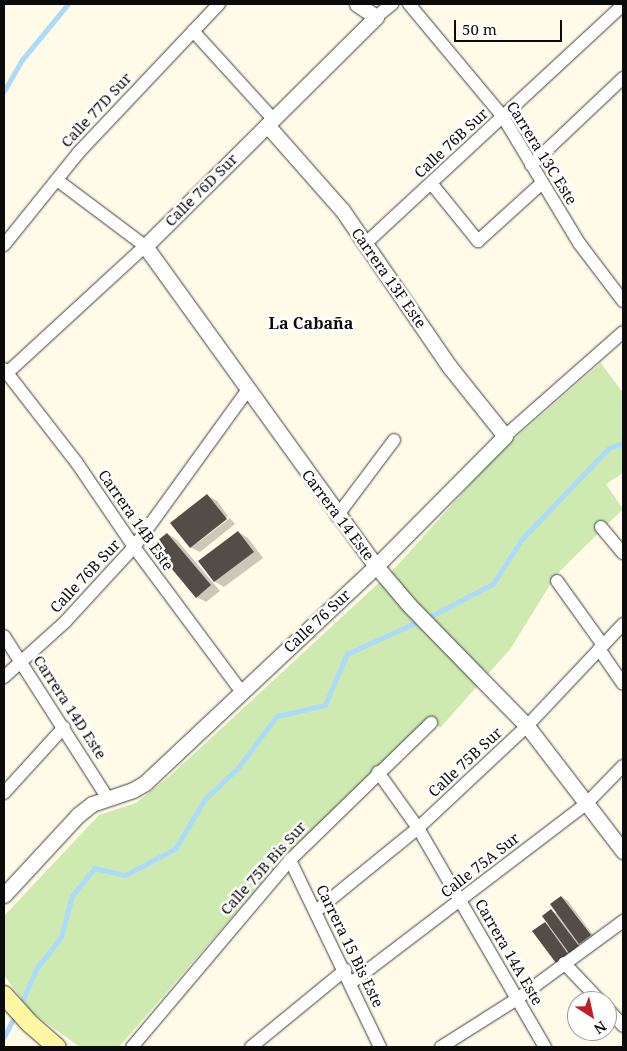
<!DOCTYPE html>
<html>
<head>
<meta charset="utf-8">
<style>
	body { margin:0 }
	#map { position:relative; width:627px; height:1051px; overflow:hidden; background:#fffbe8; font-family:"Noto Serif",serif }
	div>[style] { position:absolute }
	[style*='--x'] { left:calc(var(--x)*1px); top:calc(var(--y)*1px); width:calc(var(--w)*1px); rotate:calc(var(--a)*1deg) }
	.green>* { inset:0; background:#ceeab1 }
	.shadow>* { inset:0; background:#0003 }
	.stream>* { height:4.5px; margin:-2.25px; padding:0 2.25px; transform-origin:2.25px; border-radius:2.25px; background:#abdbf8 }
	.building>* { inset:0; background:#544c47 }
	.roads { filter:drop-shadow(0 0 1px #3e3e3e) drop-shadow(0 0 1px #3e3e3e) }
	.minor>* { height:12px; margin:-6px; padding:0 6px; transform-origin:6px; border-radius:6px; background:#fff }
	.tertiary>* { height:15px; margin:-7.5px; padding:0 7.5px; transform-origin:7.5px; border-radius:7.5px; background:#fff }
	.secondary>* { height:18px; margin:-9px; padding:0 9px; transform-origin:9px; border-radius:9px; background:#fff6a3 }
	span { translate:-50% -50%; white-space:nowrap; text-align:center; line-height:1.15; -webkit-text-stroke:5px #fff; paint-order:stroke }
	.street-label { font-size:15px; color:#0b0b0b }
	.neighbourhood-label { font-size:16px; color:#0b0b0b; font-weight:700 }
	.frame { position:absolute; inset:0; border:5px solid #0b0b0b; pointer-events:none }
	.north { position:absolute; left:567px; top:991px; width:50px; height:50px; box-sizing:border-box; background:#fff; border:1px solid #9d9d9d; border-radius:50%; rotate:145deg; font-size:14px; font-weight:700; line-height:20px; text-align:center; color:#0b0b0b }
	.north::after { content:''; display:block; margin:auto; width:18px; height:22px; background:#bf1f25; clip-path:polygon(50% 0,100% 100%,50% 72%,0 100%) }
	.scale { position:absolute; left:454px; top:20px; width:108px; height:22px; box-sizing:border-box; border:2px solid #0b0b0b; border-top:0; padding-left:6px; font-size:15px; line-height:18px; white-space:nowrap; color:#0b0b0b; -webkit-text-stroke:4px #fff; paint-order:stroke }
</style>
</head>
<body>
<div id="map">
	<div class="green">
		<i style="clip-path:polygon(601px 363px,623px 393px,623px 473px,606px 484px,623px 509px,556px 575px,511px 648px,440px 728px,430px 717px,264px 880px,119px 1047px,80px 1047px,31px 1012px,4px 975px,4px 916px,99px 815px,136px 803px,172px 774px,396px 567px,501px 450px)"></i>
	</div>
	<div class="shadow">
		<i style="clip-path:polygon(207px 495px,217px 501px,228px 516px,192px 547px,230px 518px,235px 524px,200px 552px,190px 547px)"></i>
		<i style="clip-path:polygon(238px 532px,248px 538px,263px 558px,224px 587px,214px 581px)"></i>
		<i style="clip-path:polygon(168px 534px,177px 540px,220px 591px,206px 602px,197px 597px)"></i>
		<i style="clip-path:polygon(562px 897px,568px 901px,596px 939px,586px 947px,578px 942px,584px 950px,563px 966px,545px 923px,552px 927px,551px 911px,560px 915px)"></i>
	</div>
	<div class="stream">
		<i style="--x:4;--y:91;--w:36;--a:-60"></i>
		<i style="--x:22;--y:60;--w:72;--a:-50.6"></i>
		<i style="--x:427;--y:618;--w:74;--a:-27.3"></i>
		<i style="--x:493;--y:584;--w:54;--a:-57.2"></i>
		<i style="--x:522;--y:539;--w:126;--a:-46.3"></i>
		<i style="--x:609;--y:448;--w:15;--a:-20"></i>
		<i style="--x:23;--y:999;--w:34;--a:-66"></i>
		<i style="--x:37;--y:968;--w:39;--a:-52"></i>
		<i style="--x:61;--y:937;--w:42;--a:-75"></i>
		<i style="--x:72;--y:896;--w:36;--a:-51"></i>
		<i style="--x:95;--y:868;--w:31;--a:13"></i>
		<i style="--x:125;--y:875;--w:56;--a:-27.5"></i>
		<i style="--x:175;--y:849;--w:58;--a:-59"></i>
		<i style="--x:205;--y:799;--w:44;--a:-43.2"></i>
		<i style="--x:237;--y:769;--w:66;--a:-53"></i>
		<i style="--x:277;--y:716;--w:49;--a:-12.9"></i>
		<i style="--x:325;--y:705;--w:56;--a:-66.7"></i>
		<i style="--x:347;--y:654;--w:79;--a:-24.6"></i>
		<i style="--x:4;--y:1037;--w:25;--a:-63"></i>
	</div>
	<div class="building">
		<i style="clip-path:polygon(207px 494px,227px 519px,190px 548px,170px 523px)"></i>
		<i style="clip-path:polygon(238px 531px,254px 552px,214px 582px,198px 561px)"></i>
		<i style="clip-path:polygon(167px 533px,211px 585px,196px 598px,152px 545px)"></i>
		<i style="clip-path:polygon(561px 896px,591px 935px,579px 944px,550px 904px)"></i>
		<i style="clip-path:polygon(551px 909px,579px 946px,569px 953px,542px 916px)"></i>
		<i style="clip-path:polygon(545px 922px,568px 954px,556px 963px,532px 931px)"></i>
	</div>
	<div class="roads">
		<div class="minor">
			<i style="--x:409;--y:4;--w:147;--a:50.2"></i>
			<i style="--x:503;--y:117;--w:147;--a:58.9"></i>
			<i style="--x:579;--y:243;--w:73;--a:52.8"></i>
			<i style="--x:376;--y:17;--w:21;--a:-39"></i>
			<i style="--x:193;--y:31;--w:119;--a:47.7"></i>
			<i style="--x:531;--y:165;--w:127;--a:-43.4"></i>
			<i style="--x:431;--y:183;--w:75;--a:51"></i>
			<i style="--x:478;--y:241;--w:86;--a:-42.2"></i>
			<i style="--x:366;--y:243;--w:350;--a:-42.8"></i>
			<i style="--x:4;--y:245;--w:119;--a:-51.1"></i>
			<i style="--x:79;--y:152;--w:204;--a:-46.6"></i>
			<i style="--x:4;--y:369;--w:119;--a:52.2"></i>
			<i style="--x:77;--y:463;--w:102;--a:55.8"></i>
			<i style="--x:134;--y:547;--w:179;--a:53.4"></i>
			<i style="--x:7;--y:373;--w:188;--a:-42.6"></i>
			<i style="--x:145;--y:246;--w:110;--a:-143.1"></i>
			<i style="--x:505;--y:436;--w:157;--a:-41.4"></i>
			<i style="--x:337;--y:516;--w:95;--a:-53.1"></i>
			<i style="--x:601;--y:527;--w:34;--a:50"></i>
			<i style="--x:557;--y:581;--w:79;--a:54.3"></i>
			<i style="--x:4;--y:636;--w:191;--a:57.4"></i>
			<i style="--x:599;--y:649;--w:42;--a:55.6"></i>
			<i style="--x:4;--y:677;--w:82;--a:-42"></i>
			<i style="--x:65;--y:622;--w:102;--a:-47.4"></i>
			<i style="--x:134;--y:547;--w:196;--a:-54.1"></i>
			<i style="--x:378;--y:772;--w:69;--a:54.5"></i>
			<i style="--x:418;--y:828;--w:253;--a:59.9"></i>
			<i style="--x:4;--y:793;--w:89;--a:-47.7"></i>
			<i style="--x:290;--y:860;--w:208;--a:64.3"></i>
			<i style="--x:316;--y:911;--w:132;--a:-39.1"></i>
			<i style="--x:418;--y:828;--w:149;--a:-43.1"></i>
			<i style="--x:527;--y:726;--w:140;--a:-46.7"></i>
			<i style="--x:564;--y:963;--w:52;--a:46.5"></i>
			<i style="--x:351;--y:983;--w:295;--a:-37.3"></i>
			<i style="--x:586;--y:804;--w:53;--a:-45.8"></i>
			<i style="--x:607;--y:1008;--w:24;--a:48"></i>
			<i style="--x:132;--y:1047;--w:245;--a:-49.8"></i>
			<i style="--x:290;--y:860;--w:197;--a:-44.2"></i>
			<i style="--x:251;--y:1047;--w:122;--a:-39.3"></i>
			<i style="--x:441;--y:1047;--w:90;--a:-32.3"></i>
			<i style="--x:517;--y:999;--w:132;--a:-36.3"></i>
		</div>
		<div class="tertiary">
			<i style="--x:357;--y:4;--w:23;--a:34"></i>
			<i style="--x:376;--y:17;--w:325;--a:135.2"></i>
			<i style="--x:145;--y:246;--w:395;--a:54.2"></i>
			<i style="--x:376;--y:566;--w:51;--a:49.8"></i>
			<i style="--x:409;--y:605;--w:169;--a:45.7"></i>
			<i style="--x:527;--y:726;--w:158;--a:52.5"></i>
			<i style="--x:4;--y:895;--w:109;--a:-47.2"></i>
			<i style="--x:78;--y:815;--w:18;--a:-38"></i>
			<i style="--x:92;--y:804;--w:43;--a:-18.9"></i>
			<i style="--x:133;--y:790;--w:14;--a:-30"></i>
			<i style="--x:145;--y:783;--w:317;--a:-43.2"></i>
			<i style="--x:376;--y:566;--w:183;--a:-45.2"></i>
			<i style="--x:505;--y:436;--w:90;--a:-128.7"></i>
			<i style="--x:449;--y:366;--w:189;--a:-124.4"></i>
			<i style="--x:342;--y:210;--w:113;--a:-131.4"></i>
		</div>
		<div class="secondary">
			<i style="--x:4;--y:995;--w:36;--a:48"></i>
			<i style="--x:28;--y:1022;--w:38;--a:41"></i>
		</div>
	</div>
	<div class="street-label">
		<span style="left:96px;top:110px;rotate:-47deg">Calle 77D Sur</span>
		<span style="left:451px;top:143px;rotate:-43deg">Calle 76B Sur</span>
		<span style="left:542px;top:153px;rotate:58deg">Carrera 13C Este</span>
		<span style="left:201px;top:190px;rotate:-45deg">Calle 76D Sur</span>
		<span style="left:389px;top:278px;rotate:55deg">Carrera 13F Este</span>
		<span style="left:338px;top:515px;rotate:53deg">Carrera 14 Este</span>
		<span style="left:136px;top:520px;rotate:55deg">Carrera 14B Este</span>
		<span style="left:85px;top:576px;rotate:-47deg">Calle 76B Sur</span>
		<span style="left:317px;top:621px;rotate:-43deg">Calle 76 Sur</span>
		<span style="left:70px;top:707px;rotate:57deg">Carrera 14D Este</span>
		<span style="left:465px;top:762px;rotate:-43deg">Calle 75B Sur</span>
		<span style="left:480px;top:865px;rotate:-38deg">Calle 75A Sur</span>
		<span style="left:263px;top:868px;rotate:-48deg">Calle 75B Bis Sur</span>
		<span style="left:350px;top:946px;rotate:64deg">Carrera 15 Bis Este</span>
		<span style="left:509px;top:952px;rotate:60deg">Carrera 14A Este</span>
	</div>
	<div class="neighbourhood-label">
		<span style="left:311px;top:323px">La Cabaña</span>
	</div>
	<div class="frame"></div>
	<div class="north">N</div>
	<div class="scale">50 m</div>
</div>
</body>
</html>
